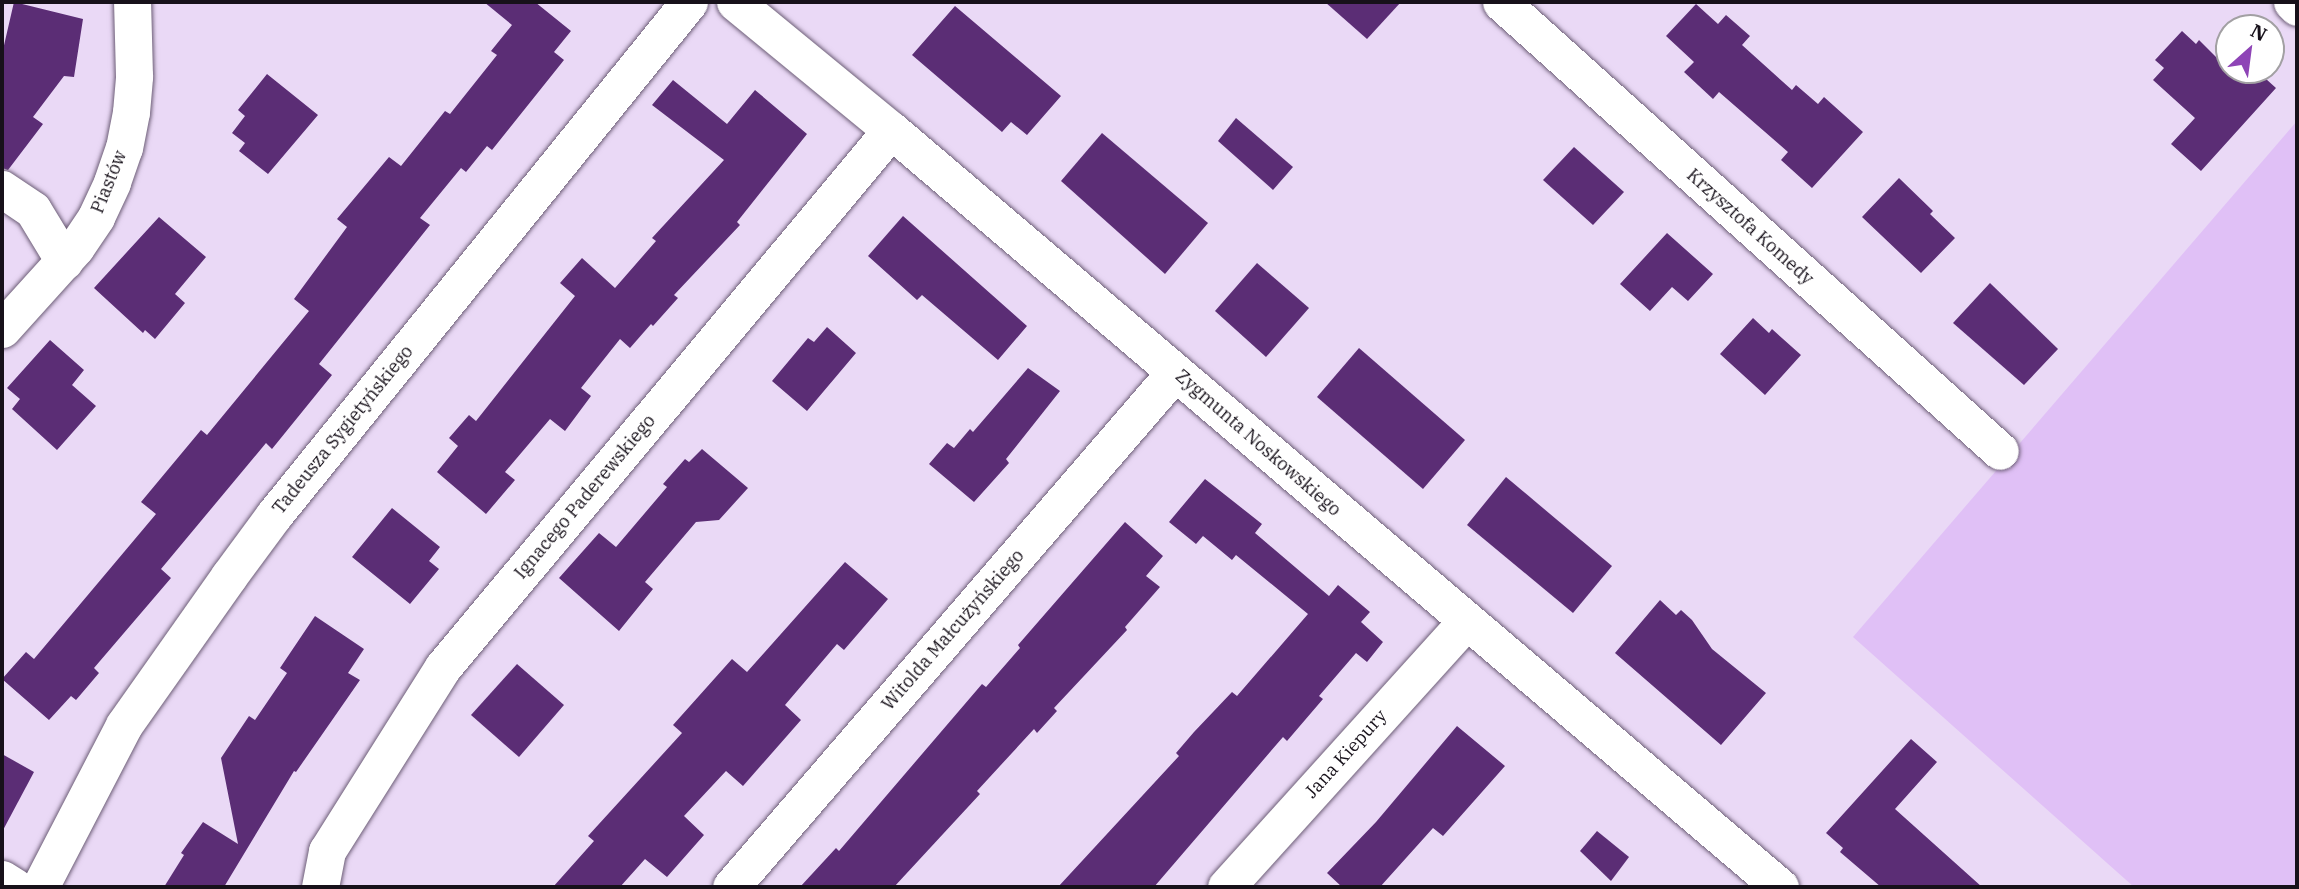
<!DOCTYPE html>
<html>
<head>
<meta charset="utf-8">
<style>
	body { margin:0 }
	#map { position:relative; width:2299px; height:889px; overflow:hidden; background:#ead9f6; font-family:"IBM Plex Serif",serif }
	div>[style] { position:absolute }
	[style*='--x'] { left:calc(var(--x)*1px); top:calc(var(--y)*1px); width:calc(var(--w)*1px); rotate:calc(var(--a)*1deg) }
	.green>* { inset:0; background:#e0c0f6 }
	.building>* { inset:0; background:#5b2d75 }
	.roads { filter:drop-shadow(0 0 2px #6d5e77) drop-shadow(0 0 2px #6d5e77) }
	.minor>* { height:37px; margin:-18.5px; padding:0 18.5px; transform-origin:18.5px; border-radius:18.5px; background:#fff }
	span { translate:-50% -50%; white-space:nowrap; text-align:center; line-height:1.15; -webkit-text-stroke:7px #fff; paint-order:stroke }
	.street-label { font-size:18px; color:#17111a }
	.frame { position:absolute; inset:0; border:4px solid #17111a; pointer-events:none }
	.north { position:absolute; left:2215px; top:14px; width:70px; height:70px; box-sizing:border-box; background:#fff; border:2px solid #a2a0a3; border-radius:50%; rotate:28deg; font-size:19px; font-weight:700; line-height:28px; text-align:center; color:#17111a }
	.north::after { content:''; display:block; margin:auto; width:24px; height:32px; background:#8e44b6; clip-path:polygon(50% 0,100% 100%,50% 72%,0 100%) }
</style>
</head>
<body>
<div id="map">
	<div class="green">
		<i style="clip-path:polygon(2297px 121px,2297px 887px,2134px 887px,1853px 637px)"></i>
	</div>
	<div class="building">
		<i style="clip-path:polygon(14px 2px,83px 19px,74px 77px,64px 76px,33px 117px,43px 124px,8px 170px,2px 168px,2px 54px)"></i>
		<i style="clip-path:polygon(484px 2px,535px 2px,571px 31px,554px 52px,564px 60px,492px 150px,487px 146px,466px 172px,461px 168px,420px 218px,430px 225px,319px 364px,332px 375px,272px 449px,266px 443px,161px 569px,171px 578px,94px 668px,99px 673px,76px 700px,71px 696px,49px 720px,2px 679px,26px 652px,34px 659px,156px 514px,141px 502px,201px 430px,207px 435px,309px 311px,294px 299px,347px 227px,337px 219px,389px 157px,401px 166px,445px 111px,450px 114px,497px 55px,491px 51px,512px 25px)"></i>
		<i style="clip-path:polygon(1325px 2px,1401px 2px,1367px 39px)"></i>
		<i style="clip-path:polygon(1696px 4px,1718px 24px,1726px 15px,1750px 36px,1742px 45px,1792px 90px,1796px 85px,1818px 104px,1824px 97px,1863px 132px,1812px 188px,1781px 160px,1788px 152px,1719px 92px,1713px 99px,1684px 72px,1694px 62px,1666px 36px)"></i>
		<i style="clip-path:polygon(955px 6px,1061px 96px,1027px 135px,1011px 122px,1002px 132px,912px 55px)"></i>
		<i style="clip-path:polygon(2182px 31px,2196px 44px,2199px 40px,2229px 70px,2256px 70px,2276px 88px,2201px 171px,2171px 144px,2195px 118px,2153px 80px,2164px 68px,2155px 60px)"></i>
		<i style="clip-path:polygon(267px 74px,318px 115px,268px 174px,239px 151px,245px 143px,232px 133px,245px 116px,238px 110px)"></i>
		<i style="clip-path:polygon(673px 80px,727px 124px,755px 90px,807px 134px,737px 222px,740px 225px,674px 295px,678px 298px,653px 326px,651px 324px,630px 348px,620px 339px,581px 388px,591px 396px,565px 431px,550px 419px,505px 472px,515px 480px,486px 514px,437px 472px,458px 446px,449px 438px,469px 415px,476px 421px,575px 296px,560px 283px,582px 258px,615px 288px,656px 241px,652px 238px,724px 160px,652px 105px)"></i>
		<i style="clip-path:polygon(1236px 118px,1293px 167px,1273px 190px,1218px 141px)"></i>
		<i style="clip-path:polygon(1102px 133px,1208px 223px,1165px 274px,1061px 181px)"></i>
		<i style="clip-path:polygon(1574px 147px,1624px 192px,1593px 225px,1543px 180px)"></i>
		<i style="clip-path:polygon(1899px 178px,1933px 211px,1930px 214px,1955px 238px,1921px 273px,1862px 217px)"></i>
		<i style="clip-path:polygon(903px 216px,1027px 326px,998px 360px,922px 295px,917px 300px,868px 256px)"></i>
		<i style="clip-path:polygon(159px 217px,206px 257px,175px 294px,185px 303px,155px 339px,145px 330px,143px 333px,94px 288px)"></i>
		<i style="clip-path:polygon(1667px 233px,1713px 274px,1688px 301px,1672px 287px,1650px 311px,1620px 284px)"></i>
		<i style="clip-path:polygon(1257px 263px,1309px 308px,1266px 357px,1215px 311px)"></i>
		<i style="clip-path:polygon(1990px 283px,2058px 349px,2024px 385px,1953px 323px)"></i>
		<i style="clip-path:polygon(1753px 318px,1769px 333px,1772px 329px,1801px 355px,1765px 395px,1720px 354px)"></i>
		<i style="clip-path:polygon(827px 327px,856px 353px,807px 411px,772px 381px,808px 338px,814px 342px)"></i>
		<i style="clip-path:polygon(50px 340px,84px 370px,72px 385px,96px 406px,57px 450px,12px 409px,20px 399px,7px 388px)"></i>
		<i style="clip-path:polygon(1359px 348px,1465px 440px,1423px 489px,1317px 397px)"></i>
		<i style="clip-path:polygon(1028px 368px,1060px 391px,1006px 459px,1009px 463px,974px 502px,929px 464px,947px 443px,954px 448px,970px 429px,973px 432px)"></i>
		<i style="clip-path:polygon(702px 449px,748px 488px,719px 520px,696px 522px,645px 582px,653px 589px,619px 631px,559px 578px,599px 533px,616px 547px,667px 487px,663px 484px,685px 459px,689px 462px)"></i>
		<i style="clip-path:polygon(1506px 477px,1612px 566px,1573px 613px,1467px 525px)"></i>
		<i style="clip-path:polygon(1205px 479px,1262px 524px,1255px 533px,1329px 596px,1338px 585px,1370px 612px,1361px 622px,1383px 642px,1367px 662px,1356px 653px,1319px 696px,1323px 699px,1287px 741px,1283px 737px,1154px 887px,1058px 887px,1179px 756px,1176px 753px,1194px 732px,1232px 692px,1237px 696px,1308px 614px,1236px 555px,1232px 560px,1203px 536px,1196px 544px,1169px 522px)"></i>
		<i style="clip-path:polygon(392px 508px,440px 547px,429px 561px,439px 569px,410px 604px,352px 557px)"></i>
		<i style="clip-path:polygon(1125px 522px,1163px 556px,1146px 576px,1160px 587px,1125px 627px,1127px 630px,1054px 708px,1057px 711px,1037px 733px,1034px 729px,977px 791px,980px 794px,894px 887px,800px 887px,836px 848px,839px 851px,982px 684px,986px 687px,1020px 648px,1018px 645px)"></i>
		<i style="clip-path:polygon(845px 562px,888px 599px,844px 650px,837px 644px,785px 705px,801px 720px,743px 786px,726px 771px,684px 816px,704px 835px,667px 877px,645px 859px,620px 887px,553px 887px,594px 841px,588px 836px,682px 733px,673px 725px,732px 659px,747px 672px)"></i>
		<i style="clip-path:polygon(1660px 600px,1676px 615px,1681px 610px,1692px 620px,1712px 649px,1766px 693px,1721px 745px,1615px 653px)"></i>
		<i style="clip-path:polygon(315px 616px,364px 649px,348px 673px,360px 680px,296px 772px,294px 771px,224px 887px,164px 887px,184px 855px,181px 853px,203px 822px,238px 844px,221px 758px,249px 716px,255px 720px,287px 673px,280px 668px)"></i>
		<i style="clip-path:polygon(517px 664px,564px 705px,519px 757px,471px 715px)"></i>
		<i style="clip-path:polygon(1457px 726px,1505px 766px,1443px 836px,1433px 828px,1380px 887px,1342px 887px,1327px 873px,1376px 822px)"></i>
		<i style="clip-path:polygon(1911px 739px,1937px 762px,1895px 809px,1982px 887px,1881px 887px,1840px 852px,1843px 848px,1826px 833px)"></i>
		<i style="clip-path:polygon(2px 754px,34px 772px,2px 832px)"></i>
		<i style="clip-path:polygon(1597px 831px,1629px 857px,1611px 881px,1580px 851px)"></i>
	</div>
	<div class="roads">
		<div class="minor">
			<i style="--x:735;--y:2;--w:202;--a:39.4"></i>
			<i style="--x:891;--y:130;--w:1168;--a:40.42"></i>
			<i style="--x:1501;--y:2;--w:671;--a:41.98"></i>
			<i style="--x:2292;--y:2;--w:7;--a:45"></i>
			<i style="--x:2;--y:189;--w:37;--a:34"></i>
			<i style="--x:33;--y:210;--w:60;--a:58.7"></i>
			<i style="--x:2;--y:329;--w:110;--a:-47.9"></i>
			<i style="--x:76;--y:247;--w:36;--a:-56"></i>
			<i style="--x:96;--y:217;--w:38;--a:-65"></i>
			<i style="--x:112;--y:182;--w:36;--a:-71"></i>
			<i style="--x:124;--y:148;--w:37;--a:-79"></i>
			<i style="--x:131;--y:112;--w:36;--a:-85"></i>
			<i style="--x:134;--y:76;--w:74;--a:-91.5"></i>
			<i style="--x:2;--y:879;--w:15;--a:32"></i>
			<i style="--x:40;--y:887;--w:182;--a:-62.6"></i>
			<i style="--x:124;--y:725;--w:182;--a:-54.8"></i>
			<i style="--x:229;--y:576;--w:76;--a:-53.6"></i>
			<i style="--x:274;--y:515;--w:660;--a:-51.03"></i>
			<i style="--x:320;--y:887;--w:37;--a:-79"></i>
			<i style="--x:327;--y:851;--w:218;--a:-57.8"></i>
			<i style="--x:443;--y:667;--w:699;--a:-50.16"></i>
			<i style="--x:731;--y:887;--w:680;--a:-49.23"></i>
			<i style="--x:1226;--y:887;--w:358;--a:-47.9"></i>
		</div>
	</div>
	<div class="street-label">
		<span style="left:109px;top:182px;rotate:-68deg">Piastów</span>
		<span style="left:1750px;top:227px;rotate:42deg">Krzysztofa Komedy</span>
		<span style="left:343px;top:430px;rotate:-51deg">Tadeusza Sygietyńskiego</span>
		<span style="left:1258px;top:443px;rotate:41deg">Zygmunta Noskowskiego</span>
		<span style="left:585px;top:497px;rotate:-50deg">Ignacego Paderewskiego</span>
		<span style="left:953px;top:630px;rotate:-49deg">Witolda Małcużyńskiego</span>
		<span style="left:1346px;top:754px;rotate:-48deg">Jana Kiepury</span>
	</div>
	<div class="frame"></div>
	<div class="north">N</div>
</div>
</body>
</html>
